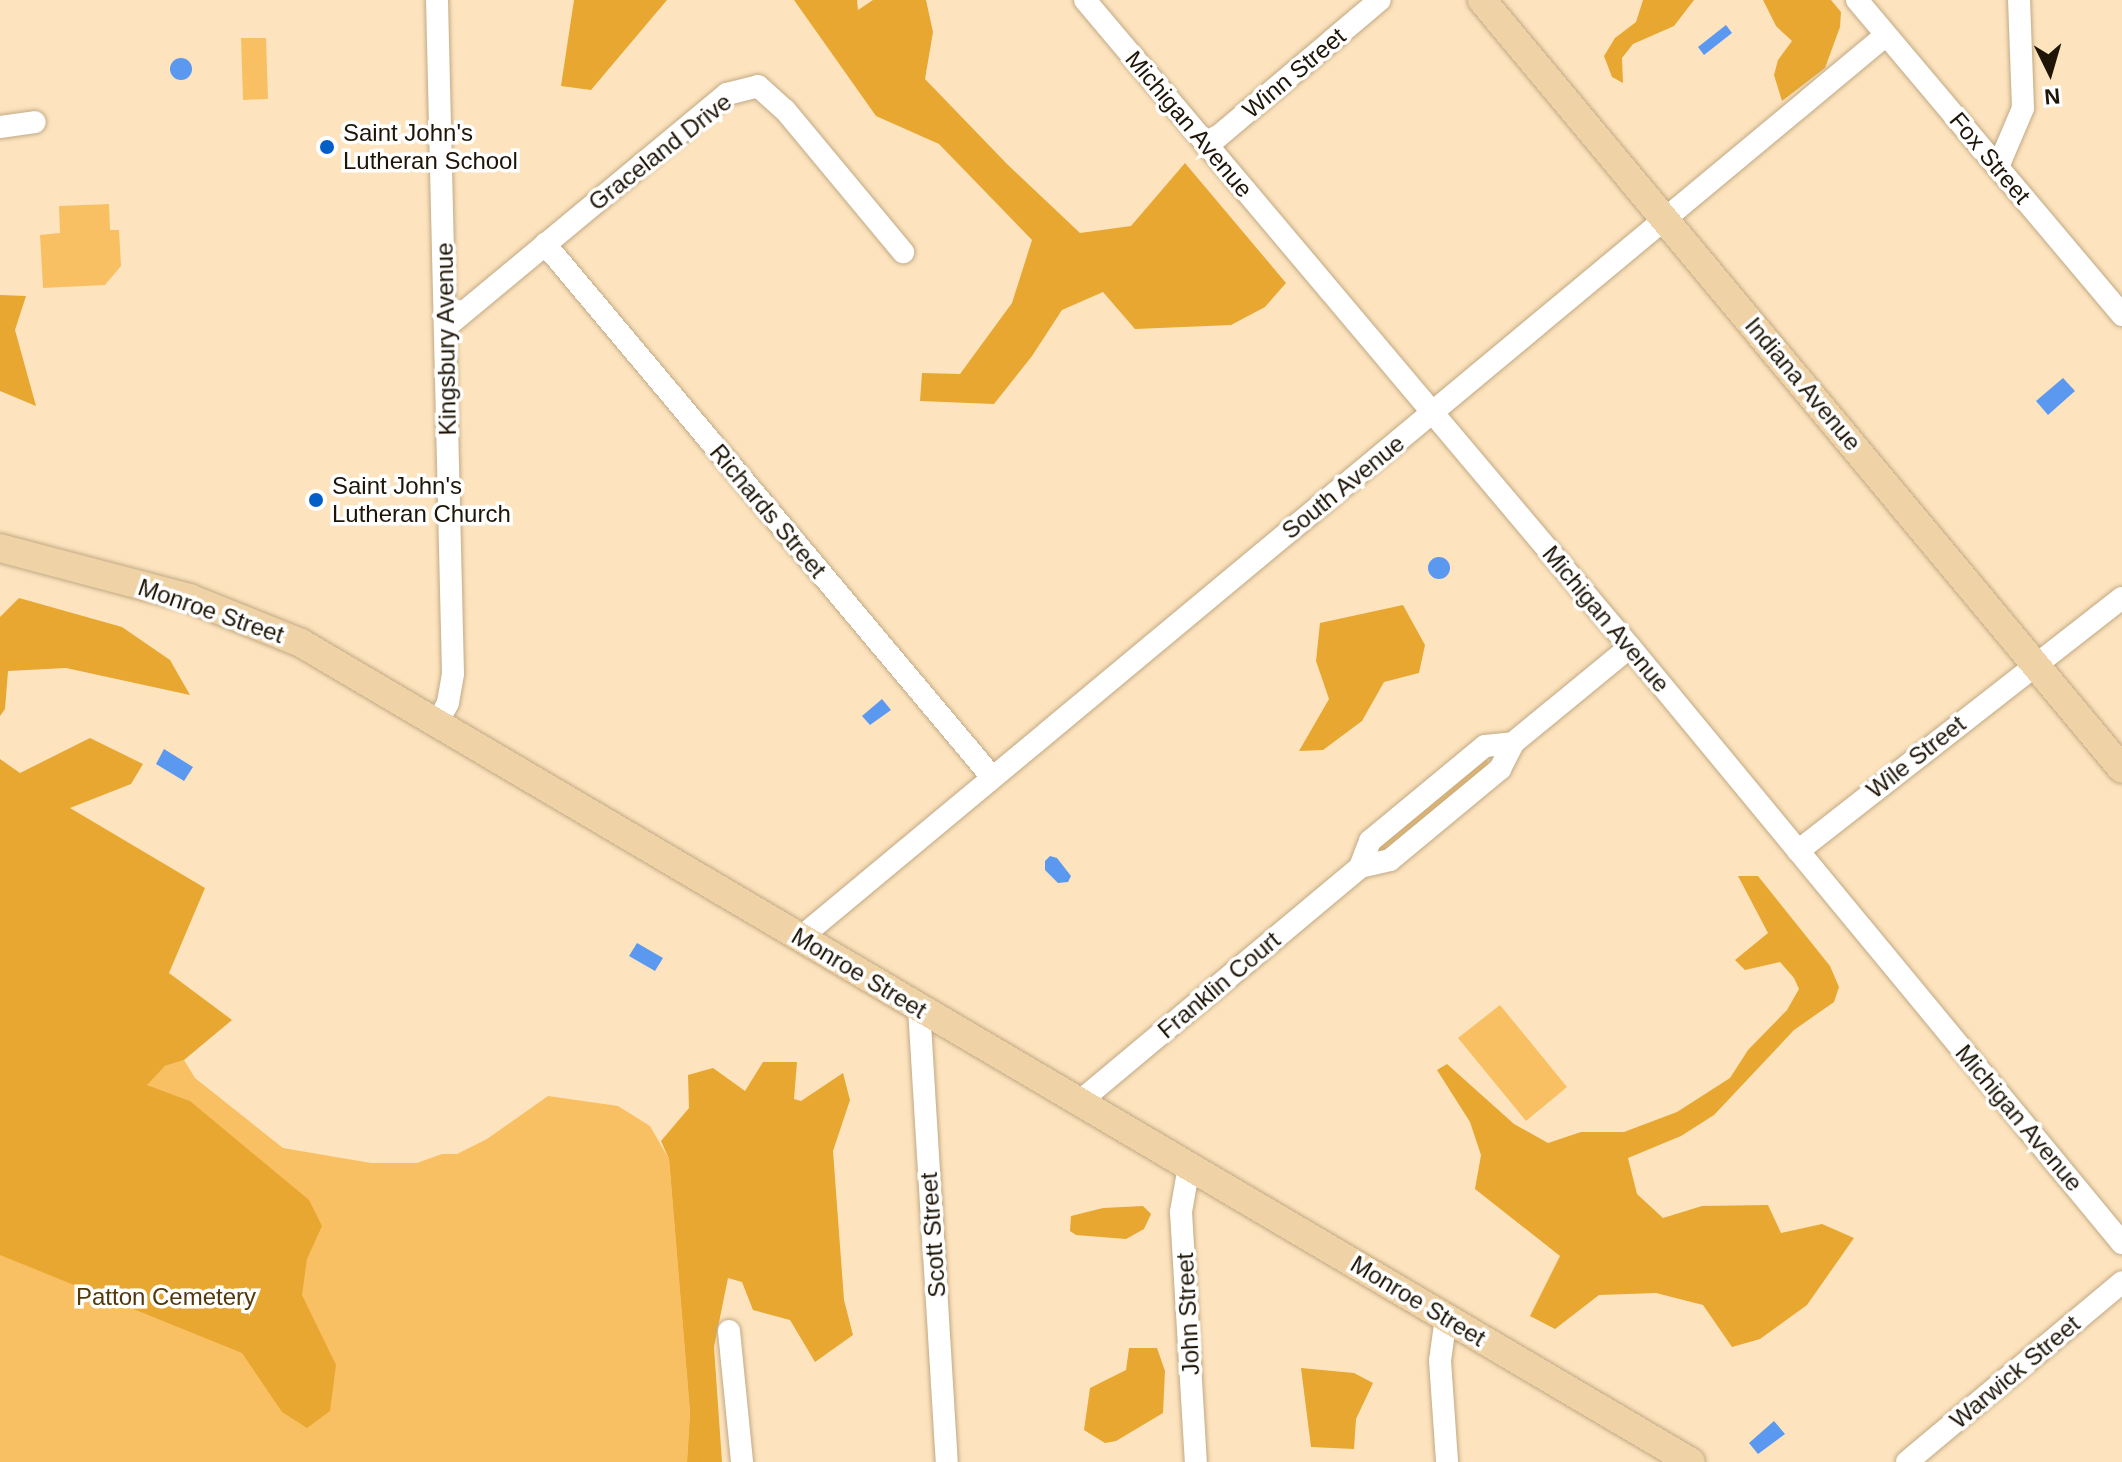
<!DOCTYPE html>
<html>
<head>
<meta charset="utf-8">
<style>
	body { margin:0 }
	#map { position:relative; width:2122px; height:1462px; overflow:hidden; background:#fde4be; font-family:Helvetica,sans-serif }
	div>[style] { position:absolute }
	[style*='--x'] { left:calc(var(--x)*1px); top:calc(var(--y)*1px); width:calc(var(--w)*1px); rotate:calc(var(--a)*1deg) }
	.green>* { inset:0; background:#f9c063 }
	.forest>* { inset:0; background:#e7a731 }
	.water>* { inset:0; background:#5b98f0 }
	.round { border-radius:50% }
	.roads { filter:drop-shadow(0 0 2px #c1a985) drop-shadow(0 0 2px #c1a985) }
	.minor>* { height:22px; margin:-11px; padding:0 11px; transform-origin:11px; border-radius:11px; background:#fff }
	.major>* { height:28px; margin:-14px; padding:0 14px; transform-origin:14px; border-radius:14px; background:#efd3a6 }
	.dots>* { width:22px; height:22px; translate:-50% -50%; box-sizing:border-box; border:4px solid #fff; border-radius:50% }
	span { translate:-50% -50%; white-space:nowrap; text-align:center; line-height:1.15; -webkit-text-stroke:7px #fff; paint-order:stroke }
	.street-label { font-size:24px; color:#1e1507 }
	.poi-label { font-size:24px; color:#1e1507 }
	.left { translate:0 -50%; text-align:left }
	.park-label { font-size:24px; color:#533909 }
	.north { position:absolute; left:2010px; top:32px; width:80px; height:80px; -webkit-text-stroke:6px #fff; paint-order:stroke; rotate:175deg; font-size:22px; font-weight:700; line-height:32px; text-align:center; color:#1e1507 }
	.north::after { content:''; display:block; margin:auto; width:28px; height:36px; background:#1e1507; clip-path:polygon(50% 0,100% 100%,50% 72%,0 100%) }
</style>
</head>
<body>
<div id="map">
	<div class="green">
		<i style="clip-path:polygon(241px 38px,266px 38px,268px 99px,243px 100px)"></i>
		<i style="clip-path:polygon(109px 204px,110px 230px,119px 230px,121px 266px,105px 285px,43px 288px,40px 235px,60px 233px,59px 206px)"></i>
		<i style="clip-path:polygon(1486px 758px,1489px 765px,1486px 769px,1383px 851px,1377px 852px,1376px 845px)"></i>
		<i style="clip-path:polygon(1500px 1005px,1567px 1087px,1526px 1121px,1458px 1038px)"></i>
		<i style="clip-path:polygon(184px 1060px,195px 1078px,283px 1148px,371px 1163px,417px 1163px,442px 1154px,457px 1154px,487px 1139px,548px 1096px,618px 1106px,650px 1126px,669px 1159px,690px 1412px,687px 1462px,0 1462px,0 1118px,187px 1100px,146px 1085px,165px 1066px)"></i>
	</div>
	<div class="forest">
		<i style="clip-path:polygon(574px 0,667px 0,591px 90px,561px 86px)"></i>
		<i style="clip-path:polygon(794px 0,857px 0,858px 10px,873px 0,926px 0,933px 32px,925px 79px,1007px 164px,1080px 233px,1131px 226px,1185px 163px,1286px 283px,1265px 307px,1231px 325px,1135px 329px,1103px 292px,1062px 310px,1032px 356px,994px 404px,920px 401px,922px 373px,960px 374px,1012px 303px,1032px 240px,939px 144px,876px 116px)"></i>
		<i style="clip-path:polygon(1643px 0,1694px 0,1674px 26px,1633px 44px,1622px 58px,1623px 83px,1612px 77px,1604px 56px,1615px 38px,1636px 22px)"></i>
		<i style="clip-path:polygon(1763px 0,1831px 0,1841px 12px,1840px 27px,1825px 68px,1782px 101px,1774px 75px,1778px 60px,1792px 41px,1776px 26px)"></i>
		<i style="clip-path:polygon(0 295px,26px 296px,15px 330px,36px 406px,0 391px)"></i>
		<i style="clip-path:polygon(19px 598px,122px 627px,170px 660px,190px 695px,66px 668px,8px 671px,5px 709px,0 716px,0 617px)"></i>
		<i style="clip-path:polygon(1403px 605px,1425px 645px,1419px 673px,1384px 682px,1362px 721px,1323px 750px,1299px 751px,1329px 699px,1316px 661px,1320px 623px)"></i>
		<i style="clip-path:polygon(90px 738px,143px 764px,131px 784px,70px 808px,205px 888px,169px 973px,232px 1020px,184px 1060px,165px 1066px,147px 1085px,190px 1101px,309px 1200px,322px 1226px,307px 1259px,302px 1295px,336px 1365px,330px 1411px,307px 1428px,282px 1412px,242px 1353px,0 1255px,0 759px,20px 773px)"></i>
		<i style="clip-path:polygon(1738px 876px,1758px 876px,1830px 966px,1839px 987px,1834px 1002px,1794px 1030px,1714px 1115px,1681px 1136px,1628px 1158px,1637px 1194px,1663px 1218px,1702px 1206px,1768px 1205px,1781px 1233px,1822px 1224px,1854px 1238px,1807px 1305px,1760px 1339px,1732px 1347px,1703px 1305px,1656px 1293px,1599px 1295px,1555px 1329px,1530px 1316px,1560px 1256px,1475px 1189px,1481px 1155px,1470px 1122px,1437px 1070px,1447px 1064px,1514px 1124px,1548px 1143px,1581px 1132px,1624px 1132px,1677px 1112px,1730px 1078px,1748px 1050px,1787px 1010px,1799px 989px,1794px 978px,1780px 962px,1745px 970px,1735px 960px,1768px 933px)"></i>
		<i style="clip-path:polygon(763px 1062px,797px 1062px,794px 1099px,801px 1101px,843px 1073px,850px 1100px,833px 1151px,844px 1300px,853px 1335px,815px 1362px,790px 1320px,753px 1310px,742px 1282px,728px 1278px,714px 1347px,722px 1462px,687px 1462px,690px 1412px,669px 1159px,661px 1141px,689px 1108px,688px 1075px,713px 1068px,745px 1091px)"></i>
		<i style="clip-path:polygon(1143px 1206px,1151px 1214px,1144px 1229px,1126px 1239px,1076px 1235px,1070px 1231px,1071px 1216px,1103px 1208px)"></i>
		<i style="clip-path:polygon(1129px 1348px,1157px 1348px,1165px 1371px,1163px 1413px,1116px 1441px,1105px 1443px,1084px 1430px,1090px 1388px,1126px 1370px)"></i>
		<i style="clip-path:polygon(1301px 1368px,1354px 1373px,1373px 1383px,1356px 1419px,1354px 1449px,1311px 1447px)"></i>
	</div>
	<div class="water">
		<i style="clip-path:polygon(1726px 25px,1732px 33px,1704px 55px,1698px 47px)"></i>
		<i class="round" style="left:170px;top:58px;width:22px;height:22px"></i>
		<i style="clip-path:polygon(2063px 378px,2075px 391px,2048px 415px,2036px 401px)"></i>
		<i class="round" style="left:1428px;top:557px;width:22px;height:22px"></i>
		<i style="clip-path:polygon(882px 699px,891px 710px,870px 725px,862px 716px)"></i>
		<i style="clip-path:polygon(164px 749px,193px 767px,184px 781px,156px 764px)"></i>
		<i style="clip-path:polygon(1050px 856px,1057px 858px,1071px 876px,1068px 882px,1058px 883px,1045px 870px,1045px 861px)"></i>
		<i style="clip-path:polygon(637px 943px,663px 958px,655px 971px,629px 956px)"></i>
		<i style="clip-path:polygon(1774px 1421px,1785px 1434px,1758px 1454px,1749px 1443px)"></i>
	</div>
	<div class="roads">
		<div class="minor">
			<i style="--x:437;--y:0;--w:674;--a:88.64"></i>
			<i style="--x:453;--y:674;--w:29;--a:100"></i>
			<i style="--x:448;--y:703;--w:23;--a:119"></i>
			<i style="--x:1085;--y:0;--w:846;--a:49.89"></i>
			<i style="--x:1630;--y:647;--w:773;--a:50.46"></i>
			<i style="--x:1857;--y:0;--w:412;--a:49.9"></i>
			<i style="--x:0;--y:127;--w:35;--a:-8"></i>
			<i style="--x:1207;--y:146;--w:226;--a:-40.2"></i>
			<i style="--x:1998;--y:167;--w:64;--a:-67"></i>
			<i style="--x:2023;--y:108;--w:108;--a:-92.1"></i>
			<i style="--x:545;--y:244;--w:696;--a:50.02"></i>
			<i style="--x:446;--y:327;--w:365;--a:-39.7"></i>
			<i style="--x:727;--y:94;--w:32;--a:-14"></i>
			<i style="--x:758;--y:86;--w:36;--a:42"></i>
			<i style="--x:785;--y:110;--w:185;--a:50.3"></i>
			<i style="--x:1798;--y:851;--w:411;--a:-38"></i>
			<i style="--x:1360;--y:867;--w:31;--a:-13"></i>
			<i style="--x:1390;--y:860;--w:143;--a:-39.6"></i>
			<i style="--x:1500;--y:769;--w:29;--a:-63"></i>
			<i style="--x:1513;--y:743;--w:151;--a:-39.4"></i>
			<i style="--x:800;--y:938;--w:1412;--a:-39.74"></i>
			<i style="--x:919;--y:1008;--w:455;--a:86.5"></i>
			<i style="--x:1078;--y:1103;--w:368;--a:-39.9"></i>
			<i style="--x:1360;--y:867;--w:28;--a:-69"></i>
			<i style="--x:1370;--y:841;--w:149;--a:-39.6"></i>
			<i style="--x:1485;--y:746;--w:28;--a:-6"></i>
			<i style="--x:1189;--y:1166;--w:47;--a:99.9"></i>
			<i style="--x:1181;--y:1212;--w:250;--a:86.6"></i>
			<i style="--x:1446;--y:1317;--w:44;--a:97.8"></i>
			<i style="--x:1440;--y:1361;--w:101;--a:86"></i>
			<i style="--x:729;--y:1331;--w:132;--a:84.3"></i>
			<i style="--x:1907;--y:1462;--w:280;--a:-39.9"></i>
		</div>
		<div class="major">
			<i style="--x:1482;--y:0;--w:1000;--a:50.23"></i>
			<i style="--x:0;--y:548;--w:196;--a:14.8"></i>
			<i style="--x:189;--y:598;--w:121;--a:21.9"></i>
			<i style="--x:301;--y:643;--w:1613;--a:30.51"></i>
		</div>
	</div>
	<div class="dots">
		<i style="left:327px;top:147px;background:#045ec7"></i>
		<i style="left:316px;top:500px;background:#045ec7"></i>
	</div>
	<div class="street-label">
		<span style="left:1294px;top:73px;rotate:-40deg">Winn Street</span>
		<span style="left:1189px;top:124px;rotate:50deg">Michigan Avenue</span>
		<span style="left:660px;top:152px;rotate:-38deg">Graceland Drive</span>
		<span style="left:1990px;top:158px;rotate:50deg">Fox Street</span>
		<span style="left:446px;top:339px;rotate:-91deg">Kingsbury Avenue</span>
		<span style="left:1803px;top:384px;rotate:50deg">Indiana Avenue</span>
		<span style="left:1343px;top:487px;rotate:-39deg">South Avenue</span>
		<span style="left:768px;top:511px;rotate:50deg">Richards Street</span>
		<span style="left:211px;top:611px;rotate:19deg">Monroe Street</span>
		<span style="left:1606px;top:619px;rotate:50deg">Michigan Avenue</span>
		<span style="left:1916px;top:757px;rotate:-38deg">Wile Street</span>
		<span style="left:859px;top:973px;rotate:31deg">Monroe Street</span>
		<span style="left:1219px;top:985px;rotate:-40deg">Franklin Court</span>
		<span style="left:2019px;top:1118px;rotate:50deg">Michigan Avenue</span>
		<span style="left:933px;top:1235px;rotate:-94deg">Scott Street</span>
		<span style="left:1418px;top:1301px;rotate:31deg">Monroe Street</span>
		<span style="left:1188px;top:1314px;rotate:-93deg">John Street</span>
		<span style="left:2015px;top:1372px;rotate:-40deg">Warwick Street</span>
	</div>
	<div class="poi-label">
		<span class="left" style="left:343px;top:147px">Saint John's<br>Lutheran School</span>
		<span class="left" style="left:332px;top:500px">Saint John's<br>Lutheran Church</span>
	</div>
	<div class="park-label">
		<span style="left:166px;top:1297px">Patton Cemetery</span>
	</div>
	<div class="north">N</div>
</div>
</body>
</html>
